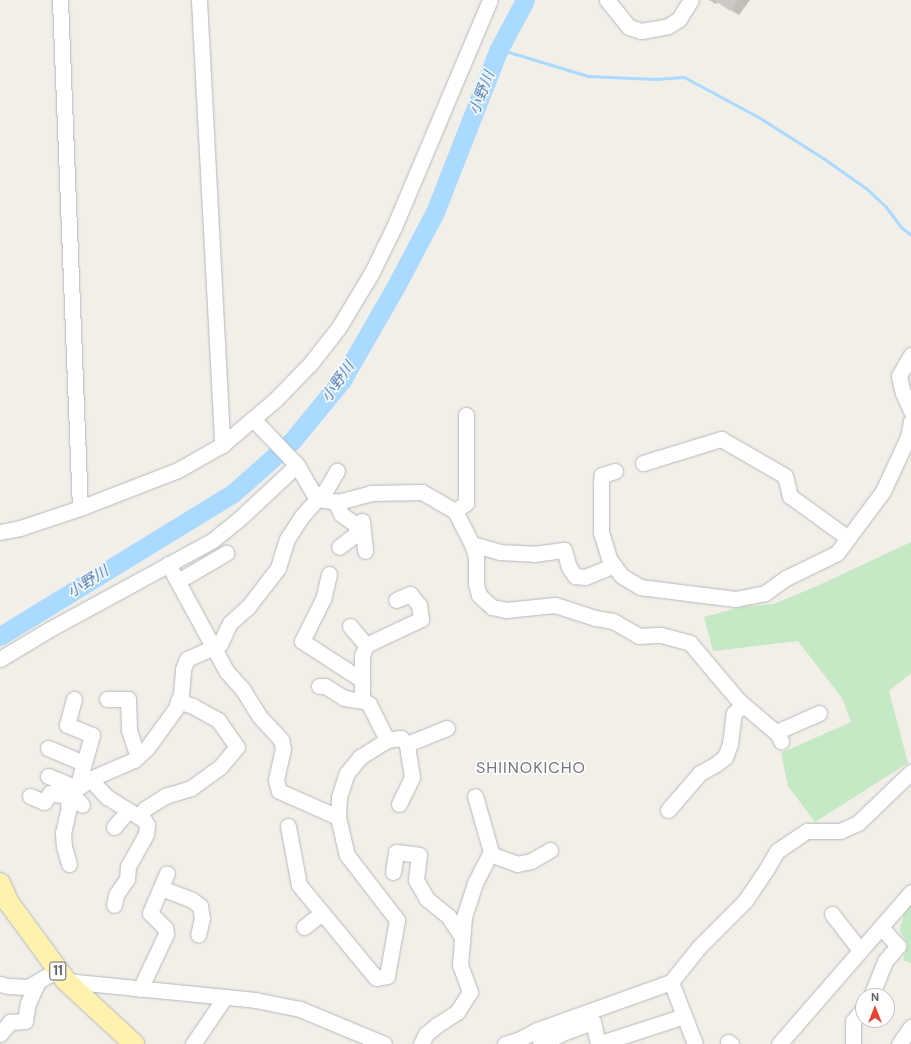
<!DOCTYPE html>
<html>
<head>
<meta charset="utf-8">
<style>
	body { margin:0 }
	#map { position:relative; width:911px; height:1044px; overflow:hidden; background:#f1efe8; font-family:"DM Sans","Noto Sans JP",sans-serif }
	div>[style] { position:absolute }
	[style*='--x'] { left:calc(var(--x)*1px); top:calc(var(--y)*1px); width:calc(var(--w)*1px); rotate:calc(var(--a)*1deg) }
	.green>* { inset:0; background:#c5e8c5 }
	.shadow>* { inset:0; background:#0003 }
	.stream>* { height:3px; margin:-1.5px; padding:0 1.5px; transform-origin:1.5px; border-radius:1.5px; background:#aadaff }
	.river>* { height:19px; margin:-9.5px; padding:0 9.5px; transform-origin:9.5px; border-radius:9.5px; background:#aadaff }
	.building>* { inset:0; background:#cccac5 }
	.roads { filter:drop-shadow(0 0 1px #b5b8bc) drop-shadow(0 0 1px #b5b8bc) }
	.minor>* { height:15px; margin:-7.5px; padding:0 7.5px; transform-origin:7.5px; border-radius:7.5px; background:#fff }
	.major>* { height:20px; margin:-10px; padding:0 10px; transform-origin:10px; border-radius:10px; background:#fff2af }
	span { translate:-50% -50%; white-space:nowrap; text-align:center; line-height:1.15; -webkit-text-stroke:3px #fff; paint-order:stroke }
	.shield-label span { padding:1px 3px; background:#fff; border:1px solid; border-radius:3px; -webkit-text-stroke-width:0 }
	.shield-label { font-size:13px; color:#5f6368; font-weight:700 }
	.water-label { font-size:15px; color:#4174aa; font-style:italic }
	.quarter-label { font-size:16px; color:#70757a; letter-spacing:1px }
	.north { position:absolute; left:855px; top:988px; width:40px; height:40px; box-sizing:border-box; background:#fff; border:1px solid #bfc1c3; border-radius:50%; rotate:0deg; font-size:11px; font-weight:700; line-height:16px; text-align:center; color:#5f6368 }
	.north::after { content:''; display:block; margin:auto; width:14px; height:18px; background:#ea4335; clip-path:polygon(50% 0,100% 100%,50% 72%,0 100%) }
</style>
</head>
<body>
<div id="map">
	<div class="green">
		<i style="clip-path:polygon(911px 542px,911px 673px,889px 691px,908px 763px,815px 822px,788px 786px,781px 753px,851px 722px,842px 698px,798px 641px,713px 651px,704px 617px,741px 607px,774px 604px,817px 586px)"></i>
		<i style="clip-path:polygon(911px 894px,911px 963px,903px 960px,908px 944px,899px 930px)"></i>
	</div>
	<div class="shadow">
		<i style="clip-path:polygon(709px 0,750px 0,739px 15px,718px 2px,716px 4px)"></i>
	</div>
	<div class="stream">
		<i style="--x:499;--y:49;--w:93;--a:16.9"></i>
		<i style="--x:588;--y:76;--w:67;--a:2.6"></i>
		<i style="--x:655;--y:79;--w:29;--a:-4"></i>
		<i style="--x:684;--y:77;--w:86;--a:28.3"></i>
		<i style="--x:760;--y:118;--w:75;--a:32.4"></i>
		<i style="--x:823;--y:158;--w:54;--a:35.2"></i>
		<i style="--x:867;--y:189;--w:26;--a:43"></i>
		<i style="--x:886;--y:207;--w:26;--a:53"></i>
		<i style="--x:902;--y:228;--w:11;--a:38"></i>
	</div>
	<div class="river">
		<i style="--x:0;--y:636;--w:272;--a:-31.5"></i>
		<i style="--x:232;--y:494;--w:80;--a:-41.5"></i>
		<i style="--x:292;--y:441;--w:79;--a:-50.7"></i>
		<i style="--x:342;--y:380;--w:108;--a:-60.1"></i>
		<i style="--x:396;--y:286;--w:84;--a:-62.2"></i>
		<i style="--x:435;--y:212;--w:175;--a:-68.6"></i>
		<i style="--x:499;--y:49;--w:55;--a:-62"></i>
	</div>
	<div class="building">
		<i style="clip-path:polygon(714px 0,738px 0,730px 11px)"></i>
	</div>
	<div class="roads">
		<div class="minor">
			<i style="--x:60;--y:0;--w:508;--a:87.75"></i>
			<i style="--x:199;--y:0;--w:446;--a:87"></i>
			<i style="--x:607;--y:0;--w:35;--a:51"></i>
			<i style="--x:629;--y:27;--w:13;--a:18"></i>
			<i style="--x:641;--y:31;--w:27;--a:-10"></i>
			<i style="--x:668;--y:26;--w:13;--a:-32"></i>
			<i style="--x:679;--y:19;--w:22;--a:-58"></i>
			<i style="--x:911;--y:355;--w:24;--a:120"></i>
			<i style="--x:899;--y:376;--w:17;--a:77"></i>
			<i style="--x:903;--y:393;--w:20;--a:66"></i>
			<i style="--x:253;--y:419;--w:64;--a:46.3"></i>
			<i style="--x:297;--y:465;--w:39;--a:60"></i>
			<i style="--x:317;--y:499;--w:21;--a:8"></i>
			<i style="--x:338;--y:502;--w:34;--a:-15"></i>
			<i style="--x:371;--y:493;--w:51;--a:-1.1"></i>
			<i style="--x:422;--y:492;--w:38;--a:30"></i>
			<i style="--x:455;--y:511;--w:14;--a:-36"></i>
			<i style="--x:466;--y:503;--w:88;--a:-90"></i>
			<i style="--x:643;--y:463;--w:82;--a:-17.1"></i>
			<i style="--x:721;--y:439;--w:74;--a:30"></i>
			<i style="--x:785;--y:476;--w:21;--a:76"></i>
			<i style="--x:790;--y:496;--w:72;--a:35.9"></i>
			<i style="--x:615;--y:471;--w:14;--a:163"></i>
			<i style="--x:602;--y:475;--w:8;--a:97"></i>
			<i style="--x:601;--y:483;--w:49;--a:90"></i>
			<i style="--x:601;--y:532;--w:28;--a:73"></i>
			<i style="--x:609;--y:559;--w:21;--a:53"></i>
			<i style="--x:622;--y:576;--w:21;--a:31"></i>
			<i style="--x:640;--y:587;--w:96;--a:7.2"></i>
			<i style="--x:735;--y:599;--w:31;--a:-11"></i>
			<i style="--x:765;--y:593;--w:26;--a:-36"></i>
			<i style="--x:786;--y:578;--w:57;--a:-26.1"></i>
			<i style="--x:837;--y:553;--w:77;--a:-53.4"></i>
			<i style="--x:883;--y:491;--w:60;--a:-65.2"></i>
			<i style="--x:908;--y:437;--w:16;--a:-79"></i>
			<i style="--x:335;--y:501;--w:14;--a:65"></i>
			<i style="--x:341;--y:514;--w:19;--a:36"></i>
			<i style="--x:356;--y:525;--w:9;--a:90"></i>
			<i style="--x:356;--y:534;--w:21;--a:143"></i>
			<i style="--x:455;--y:511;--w:37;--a:63"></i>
			<i style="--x:472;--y:544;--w:14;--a:73"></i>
			<i style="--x:476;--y:557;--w:27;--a:90"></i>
			<i style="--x:476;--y:584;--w:11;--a:75"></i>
			<i style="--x:479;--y:595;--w:18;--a:43"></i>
			<i style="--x:492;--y:607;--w:14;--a:12"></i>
			<i style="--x:506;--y:610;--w:49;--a:-5.8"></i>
			<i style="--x:555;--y:605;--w:42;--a:18"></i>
			<i style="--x:595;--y:618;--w:18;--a:9"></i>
			<i style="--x:613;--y:621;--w:30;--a:30"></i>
			<i style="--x:639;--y:636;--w:22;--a:-3"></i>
			<i style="--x:661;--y:635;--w:30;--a:15"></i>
			<i style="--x:690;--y:643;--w:76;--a:49.8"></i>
			<i style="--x:739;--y:701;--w:51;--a:40.2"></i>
			<i style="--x:778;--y:734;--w:8;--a:67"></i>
			<i style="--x:362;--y:521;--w:30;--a:84"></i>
			<i style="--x:0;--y:532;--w:20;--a:-11"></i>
			<i style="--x:20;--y:528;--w:63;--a:-18.4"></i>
			<i style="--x:80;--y:508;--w:105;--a:-21.2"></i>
			<i style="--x:178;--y:470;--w:51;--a:-29.6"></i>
			<i style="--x:222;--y:445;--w:71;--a:-40.4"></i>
			<i style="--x:276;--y:399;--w:49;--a:-45.8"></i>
			<i style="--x:310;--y:364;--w:47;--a:-51.9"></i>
			<i style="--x:339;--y:327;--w:62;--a:-58.9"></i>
			<i style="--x:371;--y:274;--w:52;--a:-63.9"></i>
			<i style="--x:394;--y:227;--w:246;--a:-67.1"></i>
			<i style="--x:472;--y:544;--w:29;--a:16"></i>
			<i style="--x:500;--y:552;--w:34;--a:3"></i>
			<i style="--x:534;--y:554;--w:30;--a:-8"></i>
			<i style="--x:564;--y:550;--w:18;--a:74"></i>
			<i style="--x:569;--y:567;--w:11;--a:56"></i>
			<i style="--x:575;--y:576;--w:10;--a:6"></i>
			<i style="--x:585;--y:577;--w:31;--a:-22"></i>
			<i style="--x:168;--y:564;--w:123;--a:61.4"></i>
			<i style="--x:227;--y:672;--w:24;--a:48"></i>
			<i style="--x:243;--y:690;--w:31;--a:58"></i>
			<i style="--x:259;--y:716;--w:33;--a:47"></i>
			<i style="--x:281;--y:740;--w:9;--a:77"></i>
			<i style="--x:283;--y:749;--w:32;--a:103"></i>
			<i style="--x:276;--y:780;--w:11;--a:75"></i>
			<i style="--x:279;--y:791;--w:64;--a:23.8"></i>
			<i style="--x:338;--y:817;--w:39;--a:77"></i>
			<i style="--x:347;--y:855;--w:82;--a:52.4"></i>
			<i style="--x:397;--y:920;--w:57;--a:100.1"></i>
			<i style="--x:387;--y:976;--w:11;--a:170"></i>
			<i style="--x:376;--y:978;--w:121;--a:-129.6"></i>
			<i style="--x:299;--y:885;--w:60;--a:-100.6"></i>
			<i style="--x:329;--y:574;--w:26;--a:103"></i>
			<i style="--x:323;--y:599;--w:47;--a:116.6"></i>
			<i style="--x:302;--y:641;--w:72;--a:33"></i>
			<i style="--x:178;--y:581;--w:56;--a:-30.3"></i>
			<i style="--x:350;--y:626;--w:25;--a:50"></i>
			<i style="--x:0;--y:659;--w:58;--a:-31"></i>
			<i style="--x:50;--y:629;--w:186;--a:-28.6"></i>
			<i style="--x:213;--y:540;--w:33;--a:-39"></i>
			<i style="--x:239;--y:519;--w:79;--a:-43"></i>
			<i style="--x:319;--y:686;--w:6;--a:0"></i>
			<i style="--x:325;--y:686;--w:22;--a:32"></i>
			<i style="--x:344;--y:698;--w:20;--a:9"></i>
			<i style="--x:364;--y:701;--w:6;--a:31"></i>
			<i style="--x:369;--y:704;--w:40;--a:63.4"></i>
			<i style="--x:107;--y:699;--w:21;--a:0"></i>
			<i style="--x:128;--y:699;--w:31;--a:88"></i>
			<i style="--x:129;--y:730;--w:28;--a:72"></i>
			<i style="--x:362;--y:700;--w:44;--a:-90"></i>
			<i style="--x:362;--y:656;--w:12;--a:-70"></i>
			<i style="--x:366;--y:645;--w:61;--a:-25.3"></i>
			<i style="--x:421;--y:619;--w:14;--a:-98"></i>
			<i style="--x:419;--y:605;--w:14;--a:-129"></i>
			<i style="--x:410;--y:594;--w:15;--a:157"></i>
			<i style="--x:776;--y:732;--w:47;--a:-23.8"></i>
			<i style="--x:48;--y:748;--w:39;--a:23"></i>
			<i style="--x:48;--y:776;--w:31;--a:22"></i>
			<i style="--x:77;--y:788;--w:55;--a:-74.2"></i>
			<i style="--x:92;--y:735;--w:27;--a:-158"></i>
			<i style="--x:67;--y:725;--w:27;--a:-75"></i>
			<i style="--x:90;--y:779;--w:25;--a:47"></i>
			<i style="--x:107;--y:797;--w:44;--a:31.9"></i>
			<i style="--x:144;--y:820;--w:6;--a:59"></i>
			<i style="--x:147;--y:825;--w:9;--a:96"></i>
			<i style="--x:146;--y:834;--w:37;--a:119"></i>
			<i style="--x:128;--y:866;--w:13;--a:94"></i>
			<i style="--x:127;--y:879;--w:19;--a:125"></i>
			<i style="--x:116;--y:895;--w:10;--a:101"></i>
			<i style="--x:71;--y:793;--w:16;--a:47"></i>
			<i style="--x:30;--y:796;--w:15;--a:23"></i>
			<i style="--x:44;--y:802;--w:11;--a:-56"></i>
			<i style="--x:50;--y:793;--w:17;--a:10"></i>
			<i style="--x:399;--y:804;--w:30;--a:-64"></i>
			<i style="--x:412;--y:777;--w:33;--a:-99"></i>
			<i style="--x:668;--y:810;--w:49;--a:-49.1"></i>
			<i style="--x:700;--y:773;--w:18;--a:-29"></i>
			<i style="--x:716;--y:764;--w:11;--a:-38"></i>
			<i style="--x:725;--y:757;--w:14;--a:-69"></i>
			<i style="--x:730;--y:744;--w:31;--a:-83"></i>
			<i style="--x:734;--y:713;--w:12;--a:-42"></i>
			<i style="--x:138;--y:816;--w:11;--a:-45"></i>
			<i style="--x:146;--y:808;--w:22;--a:-32"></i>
			<i style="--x:165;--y:796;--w:27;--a:-17"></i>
			<i style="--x:191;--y:788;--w:36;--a:-36"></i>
			<i style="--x:220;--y:767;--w:26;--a:-50"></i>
			<i style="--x:237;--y:747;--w:33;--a:-125"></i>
			<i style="--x:218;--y:720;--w:29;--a:-151"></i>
			<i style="--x:193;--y:706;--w:16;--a:-162"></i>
			<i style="--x:338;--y:817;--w:20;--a:-87"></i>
			<i style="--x:339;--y:797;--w:25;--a:-72"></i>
			<i style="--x:347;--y:773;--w:21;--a:-51"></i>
			<i style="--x:360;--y:757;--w:32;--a:-32"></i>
			<i style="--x:387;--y:740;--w:14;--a:-8"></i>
			<i style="--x:401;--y:738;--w:8;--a:45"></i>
			<i style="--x:407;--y:744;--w:43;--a:-21.8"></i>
			<i style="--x:114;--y:827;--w:21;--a:-49"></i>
			<i style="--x:490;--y:854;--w:29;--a:20"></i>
			<i style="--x:517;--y:864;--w:14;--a:-12"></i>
			<i style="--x:531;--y:861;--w:22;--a:-30"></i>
			<i style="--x:69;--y:864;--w:18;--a:-106"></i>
			<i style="--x:64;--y:847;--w:14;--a:-94"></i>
			<i style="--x:63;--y:833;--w:26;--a:-77"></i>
			<i style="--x:69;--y:808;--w:12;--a:-99"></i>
			<i style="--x:67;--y:796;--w:29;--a:-36"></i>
			<i style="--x:90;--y:779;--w:48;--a:-23.4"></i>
			<i style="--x:134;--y:760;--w:18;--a:-43"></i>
			<i style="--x:147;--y:748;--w:49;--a:-54.1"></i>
			<i style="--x:176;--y:708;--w:15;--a:-70"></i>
			<i style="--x:181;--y:694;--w:25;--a:-85"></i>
			<i style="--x:183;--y:669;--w:11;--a:-68"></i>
			<i style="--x:187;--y:659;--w:36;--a:-24"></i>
			<i style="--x:220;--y:644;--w:23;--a:-65"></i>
			<i style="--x:230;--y:623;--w:24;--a:-42"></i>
			<i style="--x:248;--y:607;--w:49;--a:-52.4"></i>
			<i style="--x:278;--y:568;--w:30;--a:-73"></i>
			<i style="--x:287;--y:539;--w:27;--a:-57"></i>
			<i style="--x:302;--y:516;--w:38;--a:-48"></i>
			<i style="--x:327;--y:488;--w:20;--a:-60"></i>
			<i style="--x:393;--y:872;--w:20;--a:-81"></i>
			<i style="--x:396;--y:852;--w:23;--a:7"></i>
			<i style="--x:419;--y:855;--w:25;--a:97"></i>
			<i style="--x:416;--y:880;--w:22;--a:60"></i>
			<i style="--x:427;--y:899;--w:27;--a:39"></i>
			<i style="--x:448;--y:916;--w:25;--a:56"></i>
			<i style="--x:161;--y:888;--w:33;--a:21"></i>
			<i style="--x:192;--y:900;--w:10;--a:37"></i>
			<i style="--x:200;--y:906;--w:12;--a:81"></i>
			<i style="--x:202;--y:918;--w:17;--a:103"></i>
			<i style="--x:832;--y:914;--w:46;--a:52.1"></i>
			<i style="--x:304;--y:927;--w:23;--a:-38"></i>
			<i style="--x:66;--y:981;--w:190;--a:5.7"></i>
			<i style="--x:255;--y:1000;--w:46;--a:11.3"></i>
			<i style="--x:300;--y:1009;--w:91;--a:22.6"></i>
			<i style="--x:671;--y:982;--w:66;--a:68.8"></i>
			<i style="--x:0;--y:984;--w:8;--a:14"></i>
			<i style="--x:8;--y:986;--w:20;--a:3"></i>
			<i style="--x:28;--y:987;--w:34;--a:-30"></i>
			<i style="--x:140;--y:989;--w:61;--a:-64.7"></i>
			<i style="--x:166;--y:934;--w:6;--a:-99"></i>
			<i style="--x:165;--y:928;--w:21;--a:-135"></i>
			<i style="--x:150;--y:913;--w:43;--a:-67"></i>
			<i style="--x:871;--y:996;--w:38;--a:-68"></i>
			<i style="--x:885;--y:961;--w:20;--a:-49"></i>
			<i style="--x:898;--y:946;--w:25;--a:-132"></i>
			<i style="--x:0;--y:1034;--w:16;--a:-50"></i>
			<i style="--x:10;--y:1022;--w:15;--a:-4"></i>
			<i style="--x:25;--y:1021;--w:18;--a:-81"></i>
			<i style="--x:28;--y:1003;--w:23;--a:-65"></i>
			<i style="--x:728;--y:1042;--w:4;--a:34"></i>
			<i style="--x:193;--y:1044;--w:57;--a:-55.8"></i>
			<i style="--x:421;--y:1044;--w:11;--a:-63"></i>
			<i style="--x:426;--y:1034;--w:14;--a:-39"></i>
			<i style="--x:437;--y:1025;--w:24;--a:-33"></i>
			<i style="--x:457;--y:1012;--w:24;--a:-57"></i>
			<i style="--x:470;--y:992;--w:29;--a:-110"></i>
			<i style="--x:460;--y:965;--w:48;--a:-85.2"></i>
			<i style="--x:464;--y:917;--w:36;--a:-72"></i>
			<i style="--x:475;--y:883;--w:35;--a:-63"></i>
			<i style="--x:491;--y:852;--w:58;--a:-105.9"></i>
			<i style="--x:505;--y:1044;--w:16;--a:-18"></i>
			<i style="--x:520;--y:1039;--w:19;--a:-28"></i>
			<i style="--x:537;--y:1030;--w:142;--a:-19.7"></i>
			<i style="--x:671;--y:982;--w:45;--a:-51.3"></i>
			<i style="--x:699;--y:947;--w:65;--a:-45"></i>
			<i style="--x:745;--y:901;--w:37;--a:-56"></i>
			<i style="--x:766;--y:870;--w:22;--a:-60"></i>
			<i style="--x:777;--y:851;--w:36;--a:-34"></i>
			<i style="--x:807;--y:831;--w:33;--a:0"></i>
			<i style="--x:840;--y:831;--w:20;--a:-24"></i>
			<i style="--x:858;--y:823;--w:74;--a:-43.9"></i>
			<i style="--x:540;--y:1044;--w:28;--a:-26"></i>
			<i style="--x:565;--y:1032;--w:30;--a:-20"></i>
			<i style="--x:593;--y:1022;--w:23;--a:77"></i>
			<i style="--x:598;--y:1044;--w:90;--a:-18"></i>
			<i style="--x:779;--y:1044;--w:201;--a:-49"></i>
			<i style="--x:853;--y:1044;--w:23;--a:-90"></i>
			<i style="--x:853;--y:1021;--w:16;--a:-50"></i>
			<i style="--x:899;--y:1044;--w:21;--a:-55"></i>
		</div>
		<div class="major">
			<i style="--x:0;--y:883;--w:22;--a:66"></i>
			<i style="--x:9;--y:903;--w:97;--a:53.8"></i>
			<i style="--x:66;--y:981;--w:93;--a:42.8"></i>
		</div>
	</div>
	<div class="shield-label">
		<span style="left:58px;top:971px">11</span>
	</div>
	<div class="water-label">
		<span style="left:482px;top:93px;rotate:-69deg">小野川</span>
		<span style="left:338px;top:382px;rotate:-55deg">小野川</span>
		<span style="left:88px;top:582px;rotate:-32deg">小野川</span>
	</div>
	<div class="quarter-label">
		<span style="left:531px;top:768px">SHIINOKICHO</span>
	</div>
	<div class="north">N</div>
</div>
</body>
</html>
